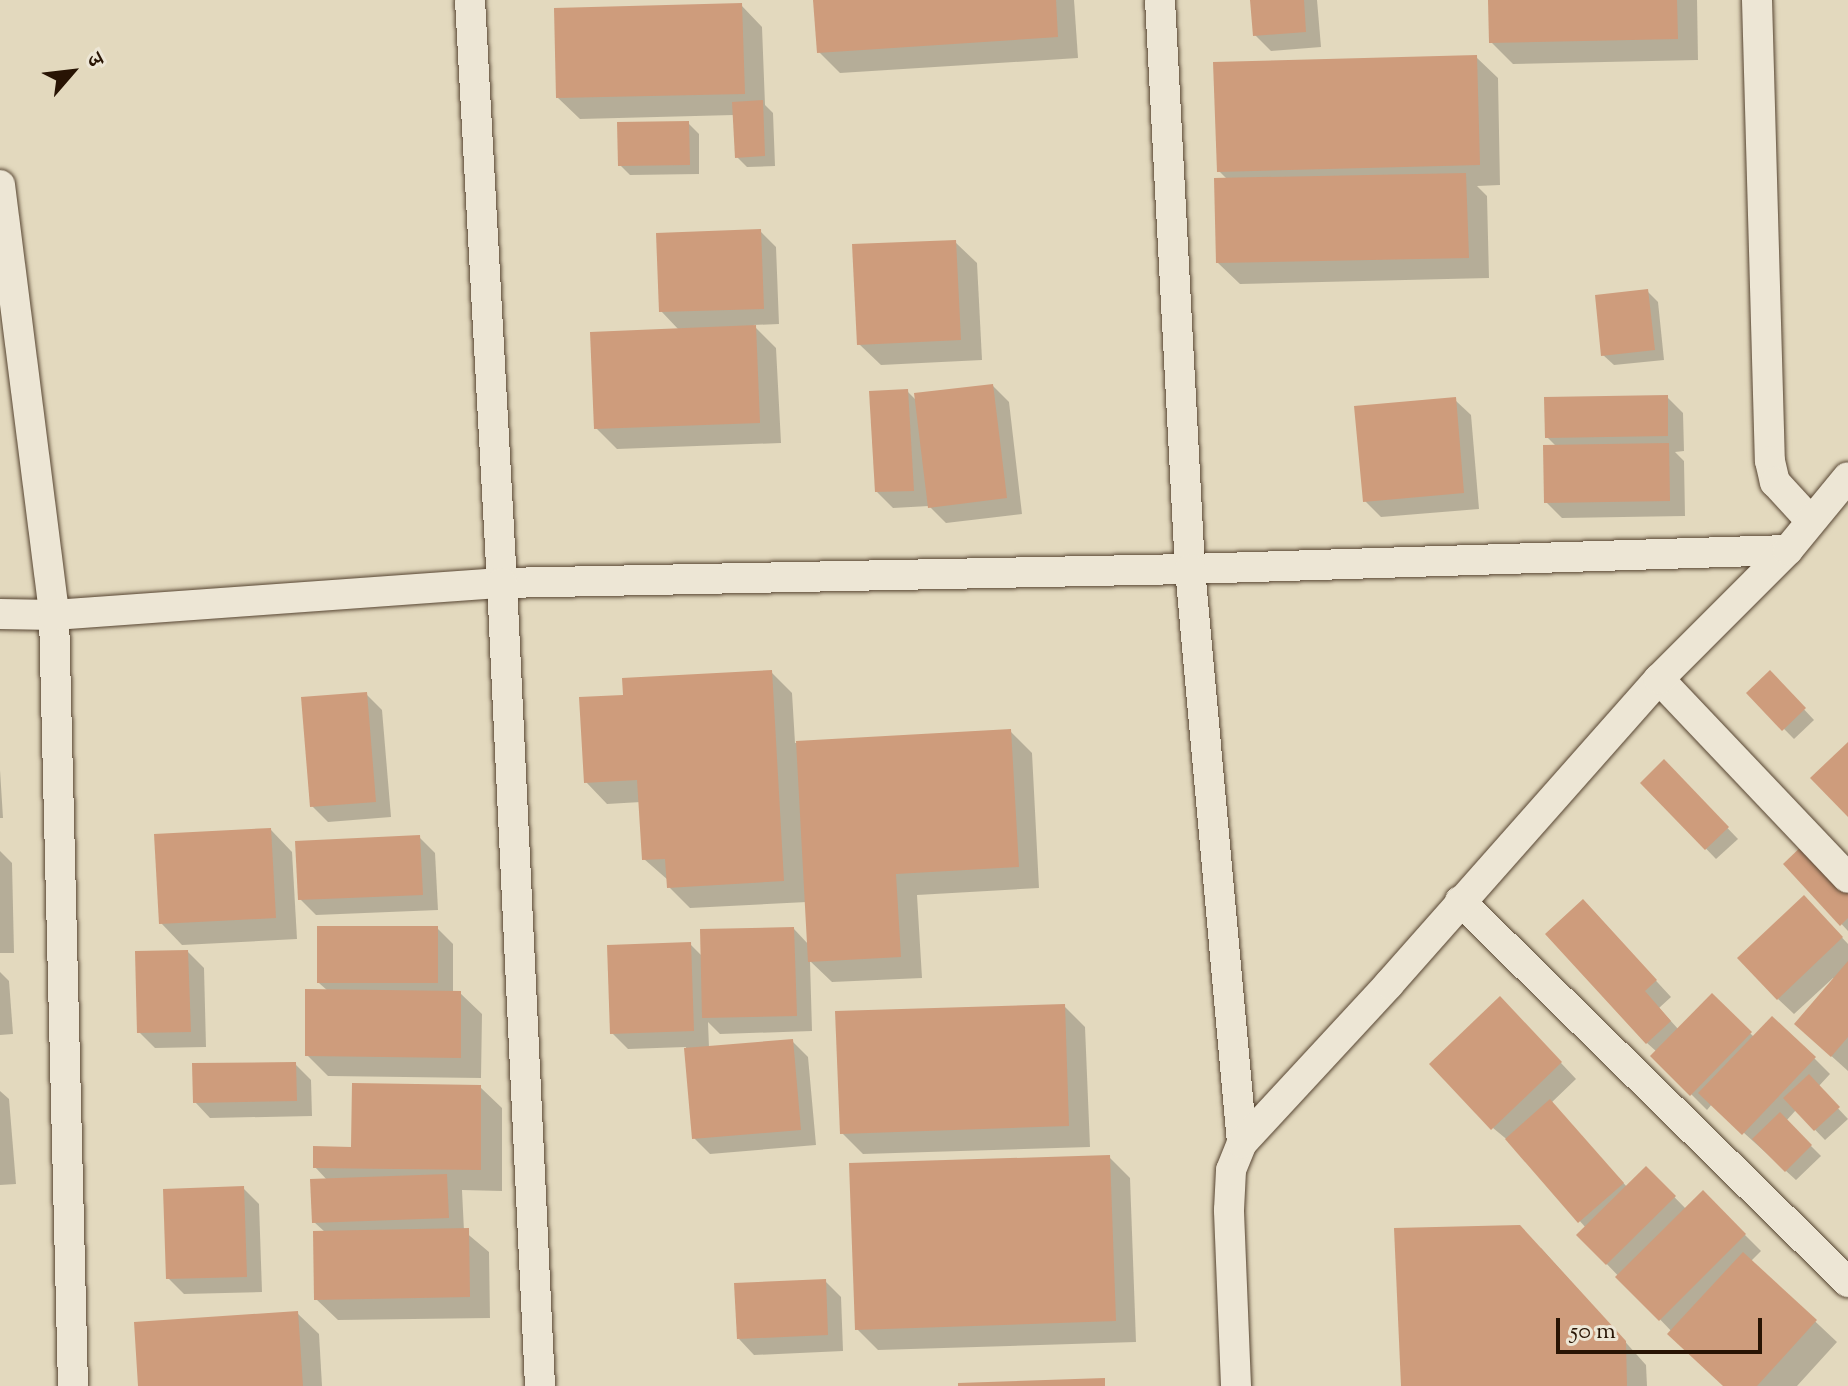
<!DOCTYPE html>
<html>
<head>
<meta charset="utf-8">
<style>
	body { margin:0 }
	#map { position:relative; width:1848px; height:1386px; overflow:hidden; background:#e3d9be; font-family:"Sorts Mill Goudy","Noto Serif Devanagari",serif }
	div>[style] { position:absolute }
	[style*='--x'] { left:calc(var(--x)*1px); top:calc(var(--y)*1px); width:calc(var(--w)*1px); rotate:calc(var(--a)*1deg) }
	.shadow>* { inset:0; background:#0003 }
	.building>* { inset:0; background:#ce9c7c }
	.roads { filter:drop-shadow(0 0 2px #574532) drop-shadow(0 0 2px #574532) }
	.minor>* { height:30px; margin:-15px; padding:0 15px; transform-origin:15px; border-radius:15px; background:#ede6d5 }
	span { translate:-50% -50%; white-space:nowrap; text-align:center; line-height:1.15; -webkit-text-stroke:8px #ede6d5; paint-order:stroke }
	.north { position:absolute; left:32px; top:32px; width:80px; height:80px; -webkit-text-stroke:6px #ede6d5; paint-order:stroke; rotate:62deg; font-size:22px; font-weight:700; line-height:32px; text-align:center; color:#281404 }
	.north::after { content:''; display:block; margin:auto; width:28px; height:36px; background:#281404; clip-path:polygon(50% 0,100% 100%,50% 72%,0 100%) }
	.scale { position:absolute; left:1556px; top:1318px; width:206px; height:36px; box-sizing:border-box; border:4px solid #281404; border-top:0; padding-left:10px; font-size:24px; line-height:28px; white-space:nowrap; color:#281404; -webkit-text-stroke:6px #ede6d5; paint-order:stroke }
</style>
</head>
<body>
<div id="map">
	<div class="shadow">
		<i style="clip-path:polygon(815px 0,1074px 0,1078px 58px,840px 73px,819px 52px)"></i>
		<i style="clip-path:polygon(1252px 0,1317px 0,1321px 47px,1271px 51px,1255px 35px)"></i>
		<i style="clip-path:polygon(1490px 0,1697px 0,1698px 60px,1513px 64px,1491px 42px)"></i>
		<i style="clip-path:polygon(741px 5px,762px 27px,765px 105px,773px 113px,775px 166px,747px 167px,737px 157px,734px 115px,580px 119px,558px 98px)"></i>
		<i style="clip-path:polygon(1476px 57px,1498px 78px,1500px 185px,1477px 186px,1487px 196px,1489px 278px,1240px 284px,1218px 263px,1228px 180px,1219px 171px)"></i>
		<i style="clip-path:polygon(688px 123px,699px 134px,699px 174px,630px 175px,620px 165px)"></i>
		<i style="clip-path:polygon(760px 231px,776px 247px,779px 324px,753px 325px,776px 348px,781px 443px,617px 449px,596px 428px,679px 330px,661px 311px)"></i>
		<i style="clip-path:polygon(955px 242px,977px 263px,982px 360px,881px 365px,859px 344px)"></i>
		<i style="clip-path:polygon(1647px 291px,1658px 302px,1664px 360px,1614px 365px,1603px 355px)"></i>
		<i style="clip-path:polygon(993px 386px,1009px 402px,1022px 514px,946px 523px,929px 506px,893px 508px,877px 492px,907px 391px,917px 401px)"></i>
		<i style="clip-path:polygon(1667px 397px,1683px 413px,1684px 451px,1675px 452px,1684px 461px,1685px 516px,1562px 518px,1546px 502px,1557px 447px,1547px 437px)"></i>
		<i style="clip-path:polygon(1455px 400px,1471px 415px,1479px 509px,1381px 517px,1365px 501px)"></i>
		<i style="clip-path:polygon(771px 672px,792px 693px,795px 743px,1011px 732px,1032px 753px,1039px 888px,917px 895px,922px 978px,832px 982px,810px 961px,812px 1031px,720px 1034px,708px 1022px,709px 1048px,792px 1041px,808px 1057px,816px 1145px,710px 1154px,694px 1138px,686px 1047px,628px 1049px,612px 1033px,690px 944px,703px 957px,794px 929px,809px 945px,807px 902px,690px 908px,669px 887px,668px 880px,644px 859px,641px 802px,607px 804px,586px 782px,625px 697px)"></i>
		<i style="clip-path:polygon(1770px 673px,1814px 720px,1794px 739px,1749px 693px)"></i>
		<i style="clip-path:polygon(366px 694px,382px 710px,391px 817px,328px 822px,312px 806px)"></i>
		<i style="clip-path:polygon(1664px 762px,1738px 839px,1716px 859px,1643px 783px)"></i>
		<i style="clip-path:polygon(0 770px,3px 818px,0 818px)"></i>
		<i style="clip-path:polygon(271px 830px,292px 852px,297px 939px,182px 945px,161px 923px)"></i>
		<i style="clip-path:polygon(419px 837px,435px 853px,438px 910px,316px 915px,300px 899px)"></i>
		<i style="clip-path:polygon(0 851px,12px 863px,14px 953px,0 953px)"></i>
		<i style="clip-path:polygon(1786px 864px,1848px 887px,1848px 931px)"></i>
		<i style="clip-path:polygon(1819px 913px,1848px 944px,1848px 1071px,1796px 1024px,1835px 980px,1833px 978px,1794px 1014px,1778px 999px)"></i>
		<i style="clip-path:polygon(1598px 918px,1671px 997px,1659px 1008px,1679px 1030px,1712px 996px,1754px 1037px,1814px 1058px,1830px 1074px,1818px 1087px,1848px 1119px,1825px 1140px,1796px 1110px,1786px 1121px,1821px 1156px,1796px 1180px,1712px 1104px,1707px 1110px,1653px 1056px,1657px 1052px,1647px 1043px)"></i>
		<i style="clip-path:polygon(437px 928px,453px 944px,453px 992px,460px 993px,482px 1014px,481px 1078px,328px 1076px,307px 1055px,328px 991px,319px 983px)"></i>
		<i style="clip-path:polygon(188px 952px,204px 968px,206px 1047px,155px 1048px,139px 1032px)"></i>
		<i style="clip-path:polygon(0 972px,9px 981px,13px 1034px,0 1035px)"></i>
		<i style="clip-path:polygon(1064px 1006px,1085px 1027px,1090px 1147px,863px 1154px,842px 1133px)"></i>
		<i style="clip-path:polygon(1516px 1015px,1576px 1079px,1551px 1103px,1627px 1187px,1646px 1168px,1686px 1209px,1703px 1193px,1761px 1251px,1751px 1261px,1837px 1342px,1797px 1386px,1724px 1386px,1579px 1235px,1586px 1228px,1510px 1142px,1493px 1128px)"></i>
		<i style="clip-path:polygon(295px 1064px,311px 1080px,312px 1116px,210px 1118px,195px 1102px)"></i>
		<i style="clip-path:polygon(480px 1087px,502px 1108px,502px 1191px,462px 1190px,464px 1231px,489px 1252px,490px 1318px,338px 1320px,316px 1299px,325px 1232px,314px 1222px,328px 1181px,315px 1167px)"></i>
		<i style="clip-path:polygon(0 1091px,9px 1099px,16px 1184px,0 1185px)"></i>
		<i style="clip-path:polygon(1109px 1157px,1130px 1178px,1136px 1342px,878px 1350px,857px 1329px)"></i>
		<i style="clip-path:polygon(243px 1188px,259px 1204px,262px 1292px,184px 1294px,168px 1278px)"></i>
		<i style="clip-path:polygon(1541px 1248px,1646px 1365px,1647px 1386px,1403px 1386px)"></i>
		<i style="clip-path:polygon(825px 1281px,841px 1297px,843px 1351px,754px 1355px,739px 1339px)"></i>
		<i style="clip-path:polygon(297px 1313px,319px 1334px,322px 1386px,140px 1386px)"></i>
	</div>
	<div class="building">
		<i style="clip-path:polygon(813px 0,1056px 0,1058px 37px,817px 53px)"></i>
		<i style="clip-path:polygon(1250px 0,1304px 0,1306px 32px,1253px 36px)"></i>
		<i style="clip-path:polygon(1488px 0,1677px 0,1678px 39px,1489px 43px)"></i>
		<i style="clip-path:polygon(742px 3px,745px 94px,556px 98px,554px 8px)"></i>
		<i style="clip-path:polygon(1477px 55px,1480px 165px,1217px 172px,1213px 62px)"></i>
		<i style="clip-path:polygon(763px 100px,765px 156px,735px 158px,732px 102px)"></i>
		<i style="clip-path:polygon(689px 121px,690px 165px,618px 166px,617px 122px)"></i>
		<i style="clip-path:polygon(1466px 173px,1469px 258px,1216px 263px,1214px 178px)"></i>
		<i style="clip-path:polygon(761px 229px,764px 309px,659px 312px,656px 233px)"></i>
		<i style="clip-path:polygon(956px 240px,961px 340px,857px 345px,852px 244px)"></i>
		<i style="clip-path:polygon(1648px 289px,1655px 350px,1601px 356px,1595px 295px)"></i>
		<i style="clip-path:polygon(756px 325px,760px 423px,594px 429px,590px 332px)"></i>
		<i style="clip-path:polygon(993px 384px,1007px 498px,928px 508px,914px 393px)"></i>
		<i style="clip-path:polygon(908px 389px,914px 491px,875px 492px,869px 391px)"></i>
		<i style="clip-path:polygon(1668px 395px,1668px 436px,1545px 438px,1544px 397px)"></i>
		<i style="clip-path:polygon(1456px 397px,1464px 493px,1363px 502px,1354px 406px)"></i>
		<i style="clip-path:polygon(1669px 443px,1670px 501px,1544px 503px,1543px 445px)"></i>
		<i style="clip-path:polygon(772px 670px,784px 881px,667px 888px,665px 859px,642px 860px,637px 780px,584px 783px,579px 697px,623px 695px,622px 678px)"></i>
		<i style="clip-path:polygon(1770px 670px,1806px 708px,1782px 731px,1746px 693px)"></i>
		<i style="clip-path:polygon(367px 692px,376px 802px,310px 807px,301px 697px)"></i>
		<i style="clip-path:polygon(1011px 729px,1019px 867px,896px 874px,901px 957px,808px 962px,796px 741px)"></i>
		<i style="clip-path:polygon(1848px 742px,1848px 817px,1810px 778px)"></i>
		<i style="clip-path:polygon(1664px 759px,1729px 827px,1705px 850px,1640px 783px)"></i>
		<i style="clip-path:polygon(271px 828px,276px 918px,159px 924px,154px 834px)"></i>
		<i style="clip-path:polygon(420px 835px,423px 895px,298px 900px,295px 841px)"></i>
		<i style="clip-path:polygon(1807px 841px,1848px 885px,1848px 918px,1840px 926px,1783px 864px)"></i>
		<i style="clip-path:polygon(1804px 895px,1843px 937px,1777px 1000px,1737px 958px)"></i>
		<i style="clip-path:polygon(1583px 899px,1657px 980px,1645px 991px,1671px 1021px,1646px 1044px,1545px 934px)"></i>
		<i style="clip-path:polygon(317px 926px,438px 926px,438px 983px,317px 983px)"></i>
		<i style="clip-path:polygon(794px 927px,797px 1016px,702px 1018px,700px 929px)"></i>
		<i style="clip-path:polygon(691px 942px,694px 1031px,610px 1034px,607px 945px)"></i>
		<i style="clip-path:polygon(188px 950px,191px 1032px,137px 1033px,135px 951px)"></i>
		<i style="clip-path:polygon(1848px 961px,1848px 1037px,1831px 1057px,1794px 1024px)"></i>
		<i style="clip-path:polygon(305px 989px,461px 991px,461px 1058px,305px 1056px)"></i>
		<i style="clip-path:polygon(1712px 993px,1752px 1032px,1690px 1096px,1650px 1056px)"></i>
		<i style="clip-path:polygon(1500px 996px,1562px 1062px,1491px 1130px,1429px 1064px)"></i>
		<i style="clip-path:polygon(1065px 1004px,1069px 1126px,840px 1134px,835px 1011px)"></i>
		<i style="clip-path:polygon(1772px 1016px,1816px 1057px,1742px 1135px,1698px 1093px)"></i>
		<i style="clip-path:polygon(793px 1039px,801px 1130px,692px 1139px,684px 1048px)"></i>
		<i style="clip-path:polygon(296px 1062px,297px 1101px,193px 1103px,192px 1063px)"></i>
		<i style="clip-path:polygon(1809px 1074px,1840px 1107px,1814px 1131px,1783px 1098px)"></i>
		<i style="clip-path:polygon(352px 1083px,481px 1085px,481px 1170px,313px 1168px,313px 1146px,351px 1147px)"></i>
		<i style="clip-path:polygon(1550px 1099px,1624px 1183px,1578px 1223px,1505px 1139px)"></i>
		<i style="clip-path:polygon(1780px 1112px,1812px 1145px,1785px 1172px,1752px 1139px)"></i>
		<i style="clip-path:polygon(1110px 1155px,1116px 1321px,855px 1330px,849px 1163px)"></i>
		<i style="clip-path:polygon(1646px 1166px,1676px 1196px,1606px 1265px,1576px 1235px)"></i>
		<i style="clip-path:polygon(447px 1174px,449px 1218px,312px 1223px,310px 1179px)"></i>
		<i style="clip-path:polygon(244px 1186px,247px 1277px,166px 1279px,163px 1189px)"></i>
		<i style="clip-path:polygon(1703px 1190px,1746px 1234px,1659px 1321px,1615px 1277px)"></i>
		<i style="clip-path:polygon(1520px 1225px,1626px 1341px,1627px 1386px,1401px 1386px,1394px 1228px)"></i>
		<i style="clip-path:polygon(469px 1228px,470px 1297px,314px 1300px,313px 1231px)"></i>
		<i style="clip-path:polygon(1743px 1252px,1817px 1320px,1757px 1386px,1723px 1386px,1667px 1334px)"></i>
		<i style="clip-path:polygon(826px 1279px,828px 1335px,737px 1339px,734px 1283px)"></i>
		<i style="clip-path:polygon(298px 1311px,303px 1386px,138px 1386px,134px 1322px)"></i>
		<i style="clip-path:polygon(1105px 1378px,1105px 1386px,958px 1386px,958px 1383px)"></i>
	</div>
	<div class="roads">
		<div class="minor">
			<i style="--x:470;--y:0;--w:584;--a:86.86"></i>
			<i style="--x:502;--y:583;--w:688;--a:-1.17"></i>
			<i style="--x:1190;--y:569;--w:598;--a:-1.82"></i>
			<i style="--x:1160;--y:0;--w:570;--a:86.98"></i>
			<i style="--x:1190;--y:569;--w:576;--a:84.82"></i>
			<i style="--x:1757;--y:0;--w:461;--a:88.4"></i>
			<i style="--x:1770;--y:461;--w:22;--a:77"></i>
			<i style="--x:1775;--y:482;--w:52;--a:47.4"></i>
			<i style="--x:0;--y:185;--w:433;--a:82.8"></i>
			<i style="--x:54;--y:615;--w:771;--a:88.59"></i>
			<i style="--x:0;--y:614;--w:54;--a:1.1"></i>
			<i style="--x:54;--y:615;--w:449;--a:-4.1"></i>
			<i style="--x:502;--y:583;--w:804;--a:87.29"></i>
			<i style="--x:1659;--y:679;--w:274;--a:46.5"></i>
			<i style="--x:1460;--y:901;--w:544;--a:44.48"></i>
			<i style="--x:1236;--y:1386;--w:176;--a:-92.3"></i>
			<i style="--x:1229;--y:1210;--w:40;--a:-87.1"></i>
			<i style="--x:1231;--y:1170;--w:29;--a:-68"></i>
			<i style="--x:1242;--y:1143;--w:217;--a:-47.2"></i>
			<i style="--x:1389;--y:984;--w:407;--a:-48.5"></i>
			<i style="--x:1659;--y:679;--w:182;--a:-45"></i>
			<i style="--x:1788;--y:550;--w:94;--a:-50.6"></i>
		</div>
	</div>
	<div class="north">उ</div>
	<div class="scale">50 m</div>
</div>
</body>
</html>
